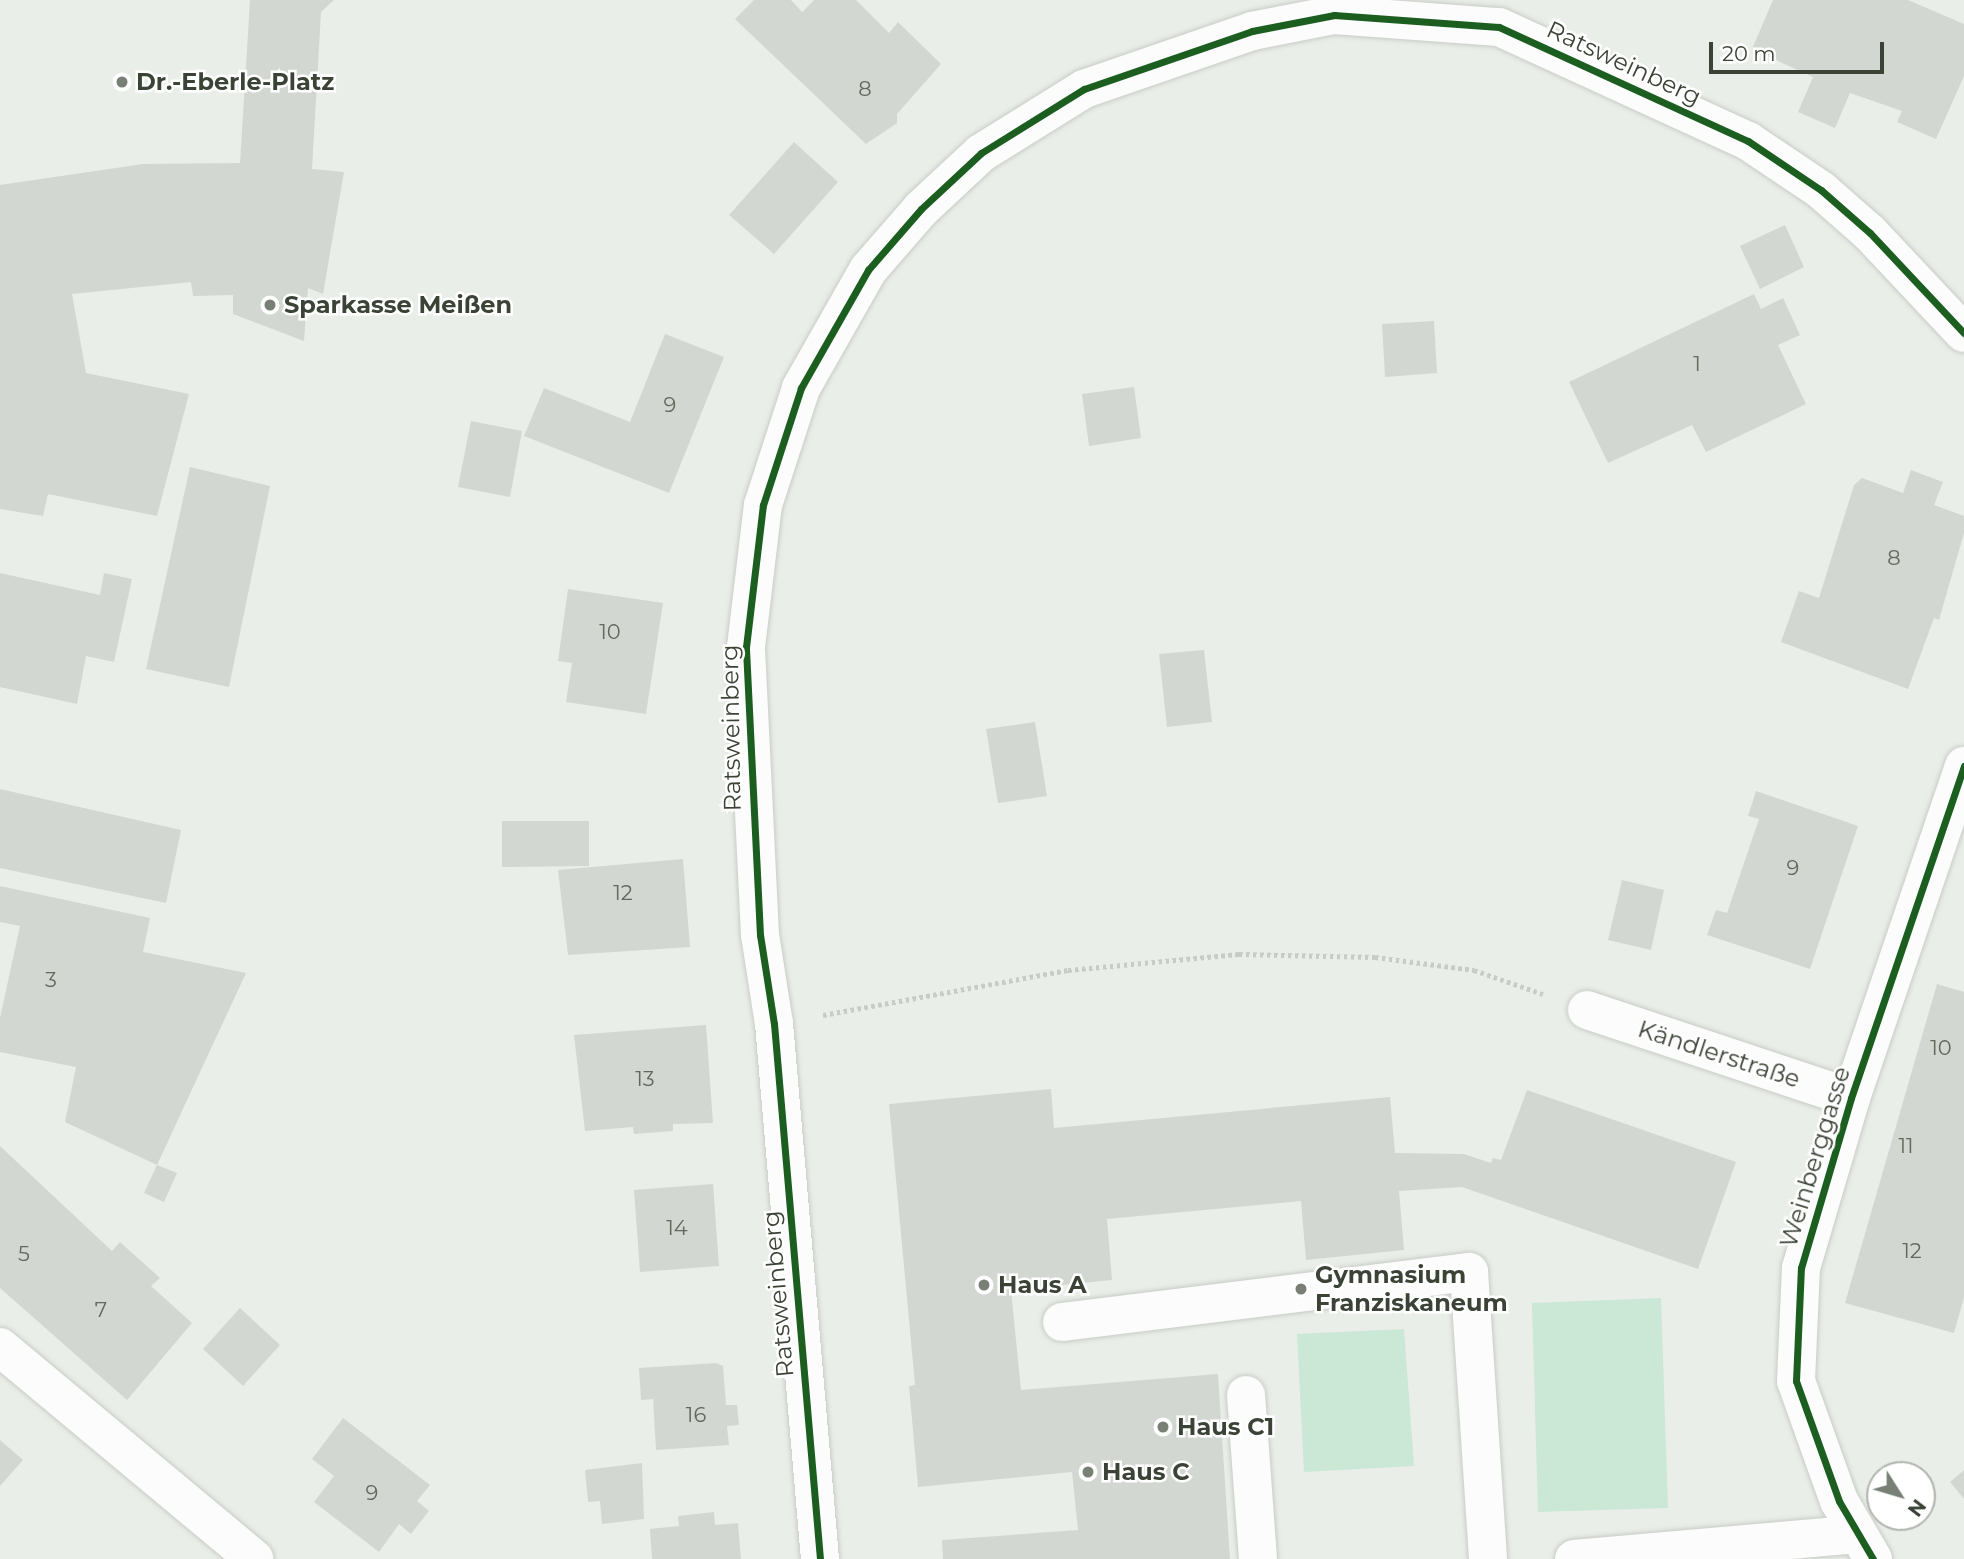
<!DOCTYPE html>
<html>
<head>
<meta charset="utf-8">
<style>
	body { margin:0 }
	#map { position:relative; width:1964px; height:1559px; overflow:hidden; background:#eaeee8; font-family:Montserrat,sans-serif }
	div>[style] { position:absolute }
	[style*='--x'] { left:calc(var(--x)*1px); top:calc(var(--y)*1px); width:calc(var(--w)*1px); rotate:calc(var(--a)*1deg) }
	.green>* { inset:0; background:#cbe7d6 }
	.building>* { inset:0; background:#d3d7d1 }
	.path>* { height:4.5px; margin-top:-2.25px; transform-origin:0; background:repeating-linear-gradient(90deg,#c9ccc6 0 3.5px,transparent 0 7px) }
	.roads { filter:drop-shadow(0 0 2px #c8ccc6) drop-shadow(0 0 2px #c8ccc6) }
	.minor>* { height:38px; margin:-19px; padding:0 19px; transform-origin:19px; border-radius:19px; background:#fcfcfc }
	.cycleway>* { height:7px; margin:-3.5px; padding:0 3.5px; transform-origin:3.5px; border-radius:3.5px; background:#1b5e20 }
	.dots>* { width:19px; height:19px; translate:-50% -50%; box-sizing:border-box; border:4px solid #fff; border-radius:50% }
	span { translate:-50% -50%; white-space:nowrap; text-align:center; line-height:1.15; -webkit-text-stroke:5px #fff; paint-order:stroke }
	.number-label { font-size:21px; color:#62695e }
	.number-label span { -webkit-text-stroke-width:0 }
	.street-label { font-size:24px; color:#3b4336 }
	.poi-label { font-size:24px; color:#3b4336; font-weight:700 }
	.left { translate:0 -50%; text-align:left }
	.north { position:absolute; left:1866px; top:1461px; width:70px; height:70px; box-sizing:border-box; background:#fff; border:2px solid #b1b4af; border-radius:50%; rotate:127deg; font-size:19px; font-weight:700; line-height:28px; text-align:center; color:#3b4336 }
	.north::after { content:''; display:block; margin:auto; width:24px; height:32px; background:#787f74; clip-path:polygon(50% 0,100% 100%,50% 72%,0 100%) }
	.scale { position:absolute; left:1709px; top:42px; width:175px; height:32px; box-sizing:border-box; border:4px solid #3b4336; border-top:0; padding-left:9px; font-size:21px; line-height:24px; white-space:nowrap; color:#3b4336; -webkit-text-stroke:5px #fff; paint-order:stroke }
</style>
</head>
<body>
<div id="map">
	<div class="green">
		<i style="clip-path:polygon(1661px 1298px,1668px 1508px,1538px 1512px,1532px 1303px)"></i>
		<i style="clip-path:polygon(1404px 1329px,1414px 1466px,1304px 1472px,1297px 1334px)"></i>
	</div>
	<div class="building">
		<i style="clip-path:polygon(250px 0,334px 0,321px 12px,312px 169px,344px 172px,323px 294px,308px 288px,304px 341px,233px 314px,233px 295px,193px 296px,191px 282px,72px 294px,86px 373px,189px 394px,157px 516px,48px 494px,43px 516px,0 509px,0 185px,143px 164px,240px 163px)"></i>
		<i style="clip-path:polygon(754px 0,791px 0,802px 12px,814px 0,856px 0,889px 33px,898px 22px,941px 64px,897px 114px,897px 123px,866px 144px,735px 19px)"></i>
		<i style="clip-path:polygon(1773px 0,1908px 0,1964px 24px,1964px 76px,1936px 139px,1897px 122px,1902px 111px,1850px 93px,1835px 128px,1798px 112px,1813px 77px,1752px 49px)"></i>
		<i style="clip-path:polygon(794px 142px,838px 182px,774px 254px,729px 215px)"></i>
		<i style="clip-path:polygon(1785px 225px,1804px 267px,1760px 289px,1740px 246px)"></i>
		<i style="clip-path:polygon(1754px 294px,1761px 309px,1783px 298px,1800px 335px,1778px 345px,1806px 404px,1706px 452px,1692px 425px,1608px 463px,1569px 382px)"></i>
		<i style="clip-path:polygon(1434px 321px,1437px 373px,1385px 377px,1382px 324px)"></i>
		<i style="clip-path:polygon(665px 334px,724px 357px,669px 493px,524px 436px,544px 388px,630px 422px)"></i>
		<i style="clip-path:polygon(1134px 387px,1141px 438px,1089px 446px,1082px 394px)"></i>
		<i style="clip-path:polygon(471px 421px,522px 431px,510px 497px,458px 487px)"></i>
		<i style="clip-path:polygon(190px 467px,270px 486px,229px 687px,146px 669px)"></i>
		<i style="clip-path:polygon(1911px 470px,1943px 482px,1934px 505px,1964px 516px,1964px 533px,1939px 620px,1934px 618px,1908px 689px,1781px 642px,1799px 591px,1819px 598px,1854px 485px,1862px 478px,1903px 493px)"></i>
		<i style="clip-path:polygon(0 573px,100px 595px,104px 573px,132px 579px,114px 662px,86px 656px,77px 704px,0 687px)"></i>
		<i style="clip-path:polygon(568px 589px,663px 603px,646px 714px,566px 702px,572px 663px,558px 661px)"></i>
		<i style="clip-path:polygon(1204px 650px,1212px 722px,1167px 727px,1159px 654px)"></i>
		<i style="clip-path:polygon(1035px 722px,1047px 796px,998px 803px,986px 729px)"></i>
		<i style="clip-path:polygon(0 789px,181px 830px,166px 903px,0 868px)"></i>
		<i style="clip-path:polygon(1756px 791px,1858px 826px,1810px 969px,1707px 935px,1716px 910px,1727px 913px,1759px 819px,1748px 816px)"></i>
		<i style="clip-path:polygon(502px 821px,589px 821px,589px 866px,502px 867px)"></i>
		<i style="clip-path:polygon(683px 859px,690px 947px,568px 955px,558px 870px)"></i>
		<i style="clip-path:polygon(1622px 880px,1664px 890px,1651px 950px,1608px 940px)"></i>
		<i style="clip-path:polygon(0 886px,150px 918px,143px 952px,246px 973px,157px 1165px,65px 1122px,76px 1067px,0 1052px,0 1018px,20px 926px,0 922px)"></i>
		<i style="clip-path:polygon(1937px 984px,1964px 992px,1964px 1297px,1954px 1333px,1845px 1303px)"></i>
		<i style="clip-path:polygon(706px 1025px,713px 1123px,673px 1124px,673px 1131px,634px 1134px,633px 1127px,585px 1131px,574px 1035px)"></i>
		<i style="clip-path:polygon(1051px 1089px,1054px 1128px,1390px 1097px,1395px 1153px,1464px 1154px,1491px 1163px,1493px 1158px,1501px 1160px,1527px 1090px,1736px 1162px,1698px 1269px,1462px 1187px,1399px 1191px,1404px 1250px,1306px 1260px,1301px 1201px,1107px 1219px,1112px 1280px,1011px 1290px,1021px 1390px,1218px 1374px,1230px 1559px,943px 1559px,942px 1540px,1078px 1530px,1072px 1472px,918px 1487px,909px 1386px,915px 1385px,889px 1104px)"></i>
		<i style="clip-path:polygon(0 1146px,112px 1251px,120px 1242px,160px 1278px,151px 1286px,192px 1323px,127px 1400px,0 1288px)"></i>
		<i style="clip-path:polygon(157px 1165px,177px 1173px,164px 1202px,144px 1193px)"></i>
		<i style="clip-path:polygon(713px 1184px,719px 1266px,640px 1272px,634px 1190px)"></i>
		<i style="clip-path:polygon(240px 1308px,280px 1345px,243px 1386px,203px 1349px)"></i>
		<i style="clip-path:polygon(716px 1363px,723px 1366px,726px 1405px,737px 1405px,739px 1425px,727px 1426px,729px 1445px,656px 1450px,653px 1399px,641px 1400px,639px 1368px)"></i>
		<i style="clip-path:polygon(343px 1418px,430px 1485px,417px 1501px,429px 1511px,411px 1534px,399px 1524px,379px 1552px,314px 1502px,334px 1476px,312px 1459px)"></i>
		<i style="clip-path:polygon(0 1440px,23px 1460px,0 1486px)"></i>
		<i style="clip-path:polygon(642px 1463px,644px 1519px,602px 1524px,600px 1501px,588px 1502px,585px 1470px)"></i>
		<i style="clip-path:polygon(1964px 1470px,1964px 1499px,1950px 1482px)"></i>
		<i style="clip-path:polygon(714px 1512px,715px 1525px,738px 1523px,741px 1559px,652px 1559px,650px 1529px,679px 1526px,678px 1516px)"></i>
	</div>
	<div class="path">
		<i style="--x:823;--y:1015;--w:249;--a:-10.4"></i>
		<i style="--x:1068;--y:970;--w:172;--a:-5.3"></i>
		<i style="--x:1239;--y:954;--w:136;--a:1.3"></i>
		<i style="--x:1375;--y:957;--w:100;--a:7.5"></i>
		<i style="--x:1474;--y:970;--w:73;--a:19.2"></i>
	</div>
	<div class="roads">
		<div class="minor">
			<i style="--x:1587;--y:1010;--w:278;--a:18.4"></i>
			<i style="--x:1062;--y:1322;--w:410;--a:-7"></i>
			<i style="--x:1469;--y:1272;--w:288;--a:86.2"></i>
			<i style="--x:0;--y:1347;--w:331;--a:39.8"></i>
			<i style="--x:1246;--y:1395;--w:164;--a:85.8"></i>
			<i style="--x:820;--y:1559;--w:537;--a:-94.91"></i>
			<i style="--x:774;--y:1024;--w:90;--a:-98.9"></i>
			<i style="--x:760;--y:935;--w:288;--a:-92.8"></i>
			<i style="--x:746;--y:647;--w:143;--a:-83.2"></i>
			<i style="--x:763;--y:505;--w:123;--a:-72"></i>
			<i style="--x:801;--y:388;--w:136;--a:-60.4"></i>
			<i style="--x:868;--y:270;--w:81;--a:-49"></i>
			<i style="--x:921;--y:209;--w:82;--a:-43"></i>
			<i style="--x:981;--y:153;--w:121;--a:-31.9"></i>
			<i style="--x:1084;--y:89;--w:178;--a:-19"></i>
			<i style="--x:1252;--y:31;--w:84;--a:-11"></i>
			<i style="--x:1334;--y:15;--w:165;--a:4.2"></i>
			<i style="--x:1499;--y:27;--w:274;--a:24.6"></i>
			<i style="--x:1748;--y:141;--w:88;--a:33.9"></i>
			<i style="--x:1821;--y:190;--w:65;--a:41.3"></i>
			<i style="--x:1870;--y:233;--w:137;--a:46.8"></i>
			<i style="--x:1574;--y:1559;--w:285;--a:-5"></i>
			<i style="--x:1873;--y:1559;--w:67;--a:-120.4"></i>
			<i style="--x:1839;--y:1501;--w:127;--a:-109.7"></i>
			<i style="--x:1796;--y:1381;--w:113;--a:-87.5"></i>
			<i style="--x:1801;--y:1268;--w:177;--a:-73.6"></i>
			<i style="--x:1851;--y:1098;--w:351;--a:-71.2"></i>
		</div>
	</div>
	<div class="cycleway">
		<i style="--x:820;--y:1559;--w:537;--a:-94.91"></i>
		<i style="--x:774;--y:1024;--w:90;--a:-98.9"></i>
		<i style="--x:760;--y:935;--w:288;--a:-92.8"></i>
		<i style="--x:746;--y:647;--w:143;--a:-83.2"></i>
		<i style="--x:763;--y:505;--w:123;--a:-72"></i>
		<i style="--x:801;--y:388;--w:136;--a:-60.4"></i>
		<i style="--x:868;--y:270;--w:81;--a:-49"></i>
		<i style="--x:921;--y:209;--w:82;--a:-43"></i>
		<i style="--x:981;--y:153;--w:121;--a:-31.9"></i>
		<i style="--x:1084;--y:89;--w:178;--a:-19"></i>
		<i style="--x:1252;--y:31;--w:84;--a:-11"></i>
		<i style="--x:1334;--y:15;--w:165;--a:4.2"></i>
		<i style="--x:1499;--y:27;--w:274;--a:24.6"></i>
		<i style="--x:1748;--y:141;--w:88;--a:33.9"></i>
		<i style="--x:1821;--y:190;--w:65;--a:41.3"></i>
		<i style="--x:1870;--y:233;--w:137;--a:46.8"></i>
		<i style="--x:1873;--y:1559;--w:67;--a:-120.4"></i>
		<i style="--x:1839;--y:1501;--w:127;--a:-109.7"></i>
		<i style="--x:1796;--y:1381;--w:113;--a:-87.5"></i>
		<i style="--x:1801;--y:1268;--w:177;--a:-73.6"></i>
		<i style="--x:1851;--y:1098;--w:351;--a:-71.2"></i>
	</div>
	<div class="dots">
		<i style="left:122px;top:82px;background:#787f74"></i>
		<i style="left:270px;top:305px;background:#787f74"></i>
		<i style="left:984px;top:1285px;background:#787f74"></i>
		<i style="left:1301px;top:1289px;background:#787f74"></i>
		<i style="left:1163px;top:1427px;background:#787f74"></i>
		<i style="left:1088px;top:1472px;background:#787f74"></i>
	</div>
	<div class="number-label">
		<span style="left:865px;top:89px">8</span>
		<span style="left:1697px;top:364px">1</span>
		<span style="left:670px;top:405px">9</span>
		<span style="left:1894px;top:558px">8</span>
		<span style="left:610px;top:632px">10</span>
		<span style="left:1793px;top:868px">9</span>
		<span style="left:623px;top:893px">12</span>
		<span style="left:51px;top:980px">3</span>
		<span style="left:1941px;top:1048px">10</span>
		<span style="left:645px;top:1079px">13</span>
		<span style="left:1906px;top:1146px">11</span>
		<span style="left:677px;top:1228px">14</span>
		<span style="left:1912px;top:1251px">12</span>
		<span style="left:24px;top:1254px">5</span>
		<span style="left:101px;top:1310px">7</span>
		<span style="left:696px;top:1415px">16</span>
		<span style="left:372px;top:1493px">9</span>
	</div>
	<div class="street-label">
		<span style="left:1624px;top:63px;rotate:25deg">Ratsweinberg</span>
		<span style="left:731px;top:728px;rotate:-91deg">Ratsweinberg</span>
		<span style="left:1719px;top:1054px;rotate:18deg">Kändlerstraße</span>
		<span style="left:1815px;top:1157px;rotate:-73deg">Weinberggasse</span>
		<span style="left:778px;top:1294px;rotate:-95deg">Ratsweinberg</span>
	</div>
	<div class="poi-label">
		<span class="left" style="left:136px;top:82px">Dr.-Eberle-Platz</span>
		<span class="left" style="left:284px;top:305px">Sparkasse Meißen</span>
		<span class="left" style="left:1315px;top:1289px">Gymnasium<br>Franziskaneum</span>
		<span class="left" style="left:998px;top:1285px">Haus A</span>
		<span class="left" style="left:1177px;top:1427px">Haus C1</span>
		<span class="left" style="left:1102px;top:1472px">Haus C</span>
	</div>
	<div class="north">N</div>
	<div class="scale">20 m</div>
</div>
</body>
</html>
